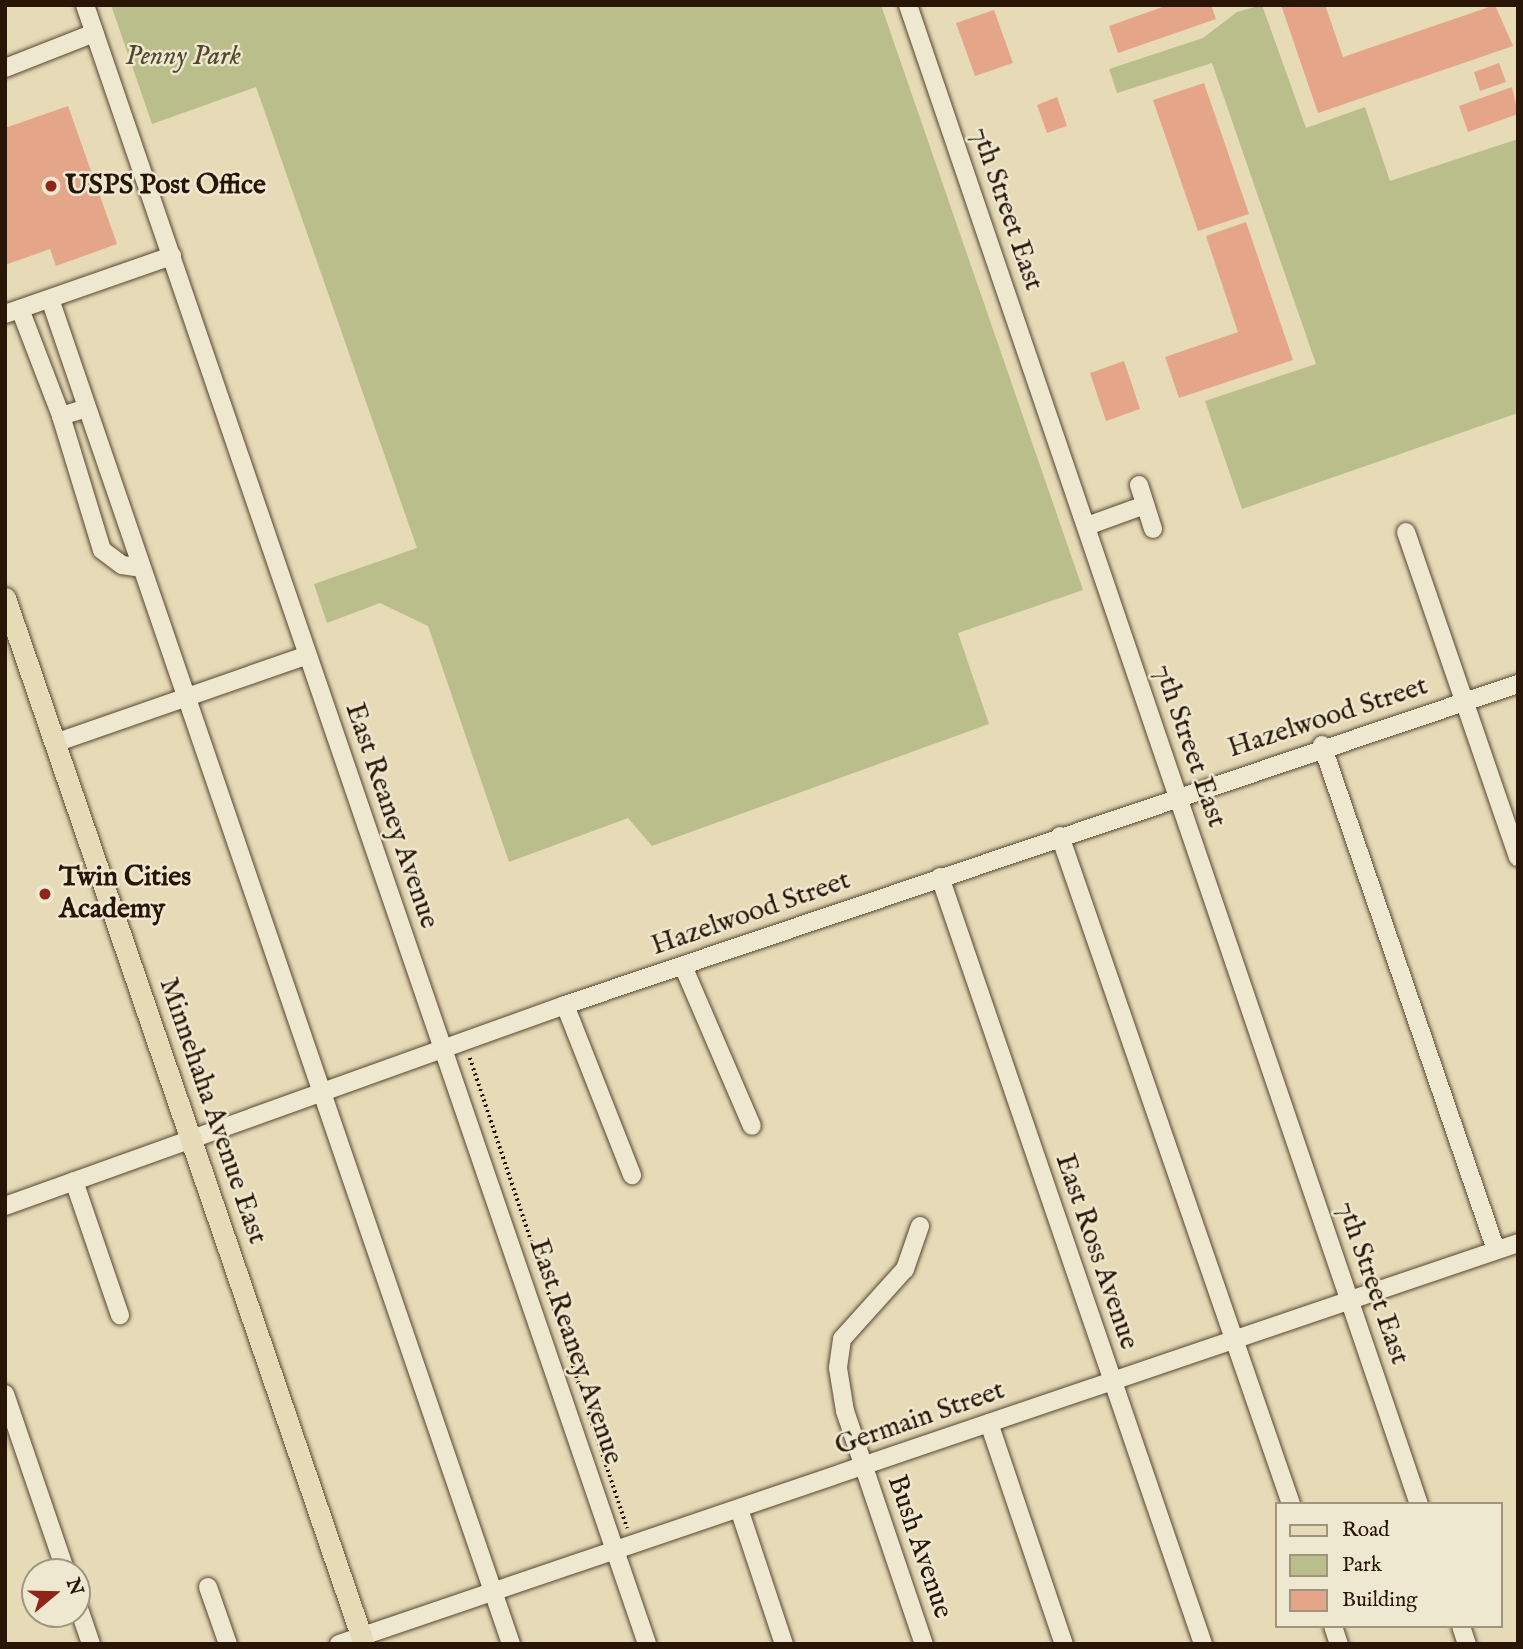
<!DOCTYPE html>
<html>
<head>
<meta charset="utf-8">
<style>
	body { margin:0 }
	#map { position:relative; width:1523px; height:1649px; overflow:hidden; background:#e6dbb6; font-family:"IM FELL English",serif }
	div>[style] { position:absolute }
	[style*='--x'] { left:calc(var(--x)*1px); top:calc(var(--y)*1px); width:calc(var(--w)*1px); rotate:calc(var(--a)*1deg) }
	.green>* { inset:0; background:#b9be8b }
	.building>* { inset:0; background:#e5a588 }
	.path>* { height:3.5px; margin-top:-1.75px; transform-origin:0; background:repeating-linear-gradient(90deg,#291506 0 2px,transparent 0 5.5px) }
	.roads { filter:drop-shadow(0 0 2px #584632) drop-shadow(0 0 2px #584632) }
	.minor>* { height:18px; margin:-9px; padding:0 9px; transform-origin:9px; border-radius:9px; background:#efe8d0 }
	.major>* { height:21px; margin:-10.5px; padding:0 10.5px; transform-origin:10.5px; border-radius:10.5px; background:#e6dbb6 }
	.dots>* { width:19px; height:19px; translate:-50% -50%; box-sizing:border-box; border:4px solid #efe8d0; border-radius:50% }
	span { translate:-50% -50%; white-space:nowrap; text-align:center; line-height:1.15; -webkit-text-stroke:5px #efe8d0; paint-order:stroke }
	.park-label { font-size:28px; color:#54482e; font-style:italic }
	.poi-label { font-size:28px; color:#291506; font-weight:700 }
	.left { translate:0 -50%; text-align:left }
	.street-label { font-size:28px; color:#291506 }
	.frame { position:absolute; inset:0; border:7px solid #291506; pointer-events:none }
	.legend { position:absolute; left:1275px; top:1502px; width:228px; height:126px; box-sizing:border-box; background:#efe8d0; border:2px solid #a0947f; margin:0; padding:9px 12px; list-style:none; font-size:21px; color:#291506 }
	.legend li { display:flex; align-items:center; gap:14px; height:35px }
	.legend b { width:35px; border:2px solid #a0947f }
	.north { position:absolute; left:21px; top:1558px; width:70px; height:70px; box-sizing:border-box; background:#efe8d0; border:2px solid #a0947f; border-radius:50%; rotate:71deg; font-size:19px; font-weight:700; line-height:28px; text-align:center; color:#291506 }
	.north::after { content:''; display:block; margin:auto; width:24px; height:32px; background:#8f2418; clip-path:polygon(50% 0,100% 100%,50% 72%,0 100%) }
</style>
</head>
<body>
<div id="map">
	<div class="green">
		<i style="clip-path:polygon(111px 5px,881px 5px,1083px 590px,958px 633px,989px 724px,652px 846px,628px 818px,509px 862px,428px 626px,380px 603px,327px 623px,314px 584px,417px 548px,256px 87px,152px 124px)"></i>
		<i style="clip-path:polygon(1262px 5px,1306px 128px,1365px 107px,1390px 181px,1518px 139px,1518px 413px,1242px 509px,1205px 401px,1316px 364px,1212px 63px,1117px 93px,1109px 69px,1203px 38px,1237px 12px)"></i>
	</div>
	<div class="building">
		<i style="clip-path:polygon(1168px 5px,1211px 5px,1216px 19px,1118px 53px,1109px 26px)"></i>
		<i style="clip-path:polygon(1281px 5px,1325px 5px,1343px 57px,1495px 5px,1513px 46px,1318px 113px)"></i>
		<i style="clip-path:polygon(994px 10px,1013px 63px,975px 76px,956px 23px)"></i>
		<i style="clip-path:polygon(1499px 63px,1506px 82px,1480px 91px,1474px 72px)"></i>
		<i style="clip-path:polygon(1204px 83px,1249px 214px,1198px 231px,1153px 100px)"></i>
		<i style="clip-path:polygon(1512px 87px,1518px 114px,1468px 132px,1459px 106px)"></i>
		<i style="clip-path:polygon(1057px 97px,1067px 126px,1047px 133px,1037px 105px)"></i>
		<i style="clip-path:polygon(68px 106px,117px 244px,56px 266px,50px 249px,5px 265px,5px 128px)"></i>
		<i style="clip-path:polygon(1246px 222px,1293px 360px,1179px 398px,1165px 357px,1238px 332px,1206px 236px)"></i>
		<i style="clip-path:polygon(1124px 361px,1140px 409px,1106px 421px,1090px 373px)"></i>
	</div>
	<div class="path">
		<i style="--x:470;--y:1058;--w:496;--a:71.5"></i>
	</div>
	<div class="roads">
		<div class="minor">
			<i style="--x:85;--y:5;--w:1733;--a:71.07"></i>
			<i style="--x:908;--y:5;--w:1584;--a:71.18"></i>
			<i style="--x:5;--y:68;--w:96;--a:-21.5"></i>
			<i style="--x:50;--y:299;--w:1422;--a:71.08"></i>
			<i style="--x:20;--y:309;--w:115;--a:69"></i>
			<i style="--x:61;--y:416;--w:27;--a:-17"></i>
			<i style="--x:5;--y:314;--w:177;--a:-19.2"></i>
			<i style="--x:61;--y:416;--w:140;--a:73"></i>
			<i style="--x:102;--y:550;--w:25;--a:37"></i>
			<i style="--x:122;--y:565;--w:19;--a:9"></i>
			<i style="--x:1139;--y:485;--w:46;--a:72.3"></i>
			<i style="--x:1087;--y:526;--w:62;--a:-19.9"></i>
			<i style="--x:1406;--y:532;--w:344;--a:71"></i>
			<i style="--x:55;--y:743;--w:267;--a:-19.2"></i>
			<i style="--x:1322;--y:745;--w:534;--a:70.99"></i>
			<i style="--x:1060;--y:836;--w:707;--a:70.92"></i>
			<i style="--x:940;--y:877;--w:811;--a:71.07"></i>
			<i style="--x:683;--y:966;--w:174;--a:66.7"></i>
			<i style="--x:565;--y:1005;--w:183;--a:68.5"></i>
			<i style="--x:74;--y:1181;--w:142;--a:71.1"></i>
			<i style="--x:5;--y:1206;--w:595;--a:-19.74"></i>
			<i style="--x:565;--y:1005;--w:1006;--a:-18.62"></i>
			<i style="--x:920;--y:1226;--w:46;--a:109.2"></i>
			<i style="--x:905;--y:1269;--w:94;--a:132"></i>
			<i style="--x:842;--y:1339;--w:29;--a:98"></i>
			<i style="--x:838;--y:1368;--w:44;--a:80.8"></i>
			<i style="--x:845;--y:1411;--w:246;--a:71.3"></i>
			<i style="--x:5;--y:1394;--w:188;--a:71.1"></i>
			<i style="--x:989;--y:1423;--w:233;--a:71.3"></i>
			<i style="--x:739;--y:1509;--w:142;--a:71.6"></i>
			<i style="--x:208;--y:1587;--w:60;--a:70.7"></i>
			<i style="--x:77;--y:1603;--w:43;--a:71.1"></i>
			<i style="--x:1333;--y:1626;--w:19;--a:72"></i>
			<i style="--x:1461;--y:1626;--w:19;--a:72"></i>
			<i style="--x:339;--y:1644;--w:1245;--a:-18.78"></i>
		</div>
		<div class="major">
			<i style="--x:5;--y:598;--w:1106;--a:71.06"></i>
		</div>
	</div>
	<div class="dots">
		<i style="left:51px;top:186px;background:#8f2418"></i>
		<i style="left:45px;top:894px;background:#8f2418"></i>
	</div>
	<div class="park-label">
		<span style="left:183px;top:57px">Penny Park</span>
	</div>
	<div class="poi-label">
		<span class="left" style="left:65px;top:186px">USPS Post Office</span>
		<span class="left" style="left:59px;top:894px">Twin Cities<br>Academy</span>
	</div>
	<div class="street-label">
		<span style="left:1006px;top:209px;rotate:71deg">7th Street East</span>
		<span style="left:1328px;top:718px;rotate:-18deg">Hazelwood Street</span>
		<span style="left:1189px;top:746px;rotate:71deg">7th Street East</span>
		<span style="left:391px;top:816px;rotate:71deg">East Reaney Avenue</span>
		<span style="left:751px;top:914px;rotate:-19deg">Hazelwood Street</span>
		<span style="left:212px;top:1111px;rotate:71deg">Minnehaha Avenue East</span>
		<span style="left:1096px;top:1252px;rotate:71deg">East Ross Avenue</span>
		<span style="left:1372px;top:1283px;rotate:71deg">7th Street East</span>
		<span style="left:575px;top:1352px;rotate:71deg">East Reaney Avenue</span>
		<span style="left:920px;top:1419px;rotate:-19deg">Germain Street</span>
		<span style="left:919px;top:1547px;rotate:71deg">Bush Avenue</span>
	</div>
	<div class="frame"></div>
	<ul class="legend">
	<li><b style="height:9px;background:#e6dbb6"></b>Road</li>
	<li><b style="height:19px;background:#b9be8b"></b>Park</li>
	<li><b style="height:19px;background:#e5a588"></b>Building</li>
	</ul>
	<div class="north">N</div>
</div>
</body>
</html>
